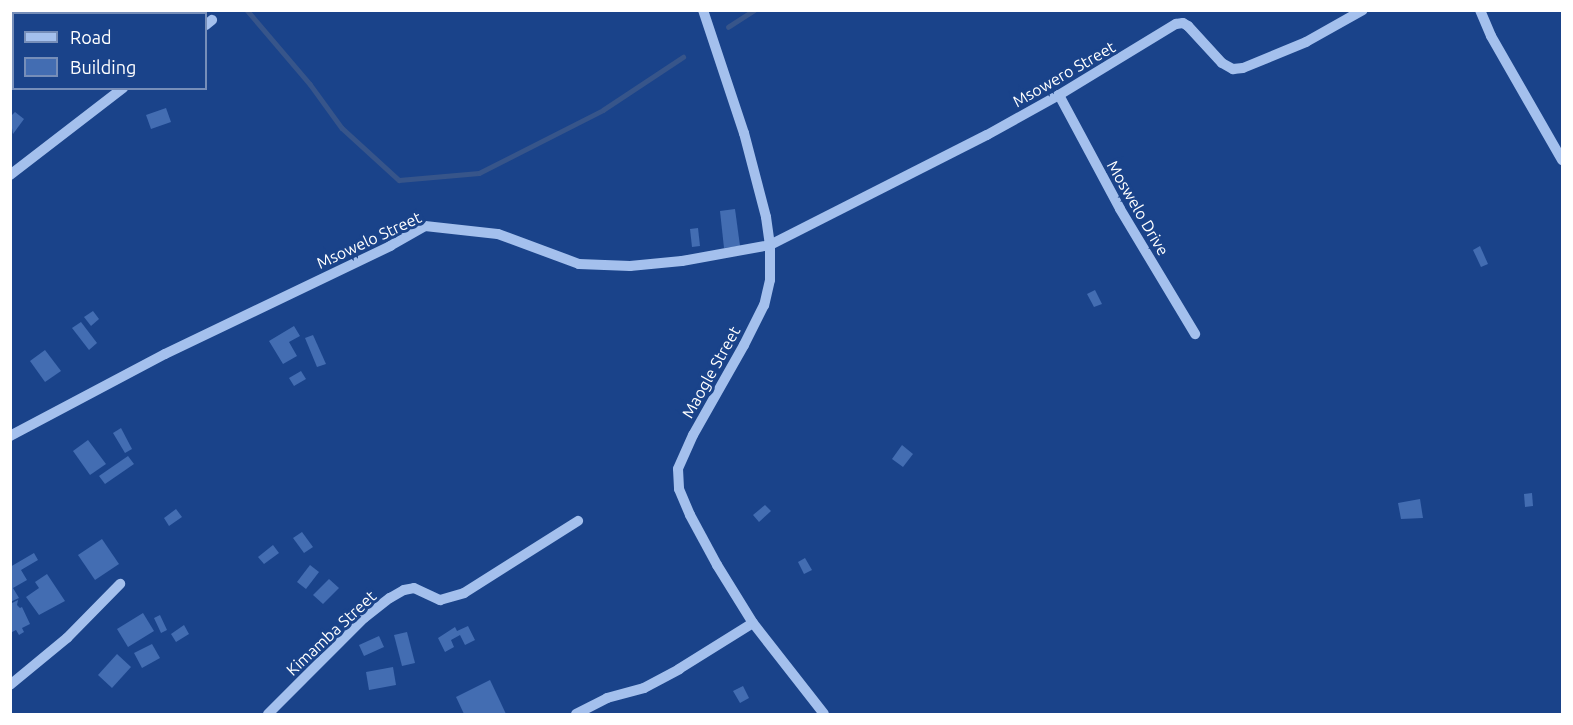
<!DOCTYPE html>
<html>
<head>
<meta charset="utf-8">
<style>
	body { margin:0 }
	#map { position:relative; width:1573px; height:725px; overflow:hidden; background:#1a438a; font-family:Ubuntu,sans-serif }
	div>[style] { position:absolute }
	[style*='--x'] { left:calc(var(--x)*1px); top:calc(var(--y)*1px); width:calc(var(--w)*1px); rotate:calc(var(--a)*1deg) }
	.stream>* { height:4.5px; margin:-2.25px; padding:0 2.25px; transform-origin:2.25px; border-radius:2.25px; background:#37558a }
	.building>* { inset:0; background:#436db2 }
	.minor>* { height:10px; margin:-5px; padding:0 5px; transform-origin:5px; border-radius:5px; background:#a4c0ed }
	span { translate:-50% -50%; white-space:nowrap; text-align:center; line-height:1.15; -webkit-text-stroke:6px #1a438a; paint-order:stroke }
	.street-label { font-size:16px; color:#fff }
	.frame { position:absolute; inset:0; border:12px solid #fff; pointer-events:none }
	.legend { position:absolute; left:12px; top:12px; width:195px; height:78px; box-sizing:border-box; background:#1a438a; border:2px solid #768eb9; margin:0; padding:8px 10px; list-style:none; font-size:18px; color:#fff }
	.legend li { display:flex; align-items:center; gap:12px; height:30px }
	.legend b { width:30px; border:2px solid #768eb9 }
</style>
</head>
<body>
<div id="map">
	<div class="stream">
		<i style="--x:247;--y:10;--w:97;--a:49.6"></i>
		<i style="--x:310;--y:84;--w:54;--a:54"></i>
		<i style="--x:342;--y:128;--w:77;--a:42.4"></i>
		<i style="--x:399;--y:180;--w:80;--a:-5"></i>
		<i style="--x:479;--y:173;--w:139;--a:-26.9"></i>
		<i style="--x:603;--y:110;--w:96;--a:-33.5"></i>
		<i style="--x:728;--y:27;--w:31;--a:-33"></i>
	</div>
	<div class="building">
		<i style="clip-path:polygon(166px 108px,171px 122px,151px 129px,146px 115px)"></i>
		<i style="clip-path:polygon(15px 112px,24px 119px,13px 134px,10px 117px)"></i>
		<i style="clip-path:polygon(735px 209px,740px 246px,724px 248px,720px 211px)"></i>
		<i style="clip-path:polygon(698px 228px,700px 246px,692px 247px,690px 229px)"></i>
		<i style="clip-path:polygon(1480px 246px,1488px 264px,1481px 267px,1473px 250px)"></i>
		<i style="clip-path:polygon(1095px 290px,1102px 304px,1094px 307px,1087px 294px)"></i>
		<i style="clip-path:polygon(93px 311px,99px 319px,91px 326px,84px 317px)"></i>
		<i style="clip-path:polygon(81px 322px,97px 343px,89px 350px,72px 328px)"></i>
		<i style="clip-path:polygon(294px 326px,300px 336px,289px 342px,297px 356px,283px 364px,269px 341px)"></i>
		<i style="clip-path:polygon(313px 335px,326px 364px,317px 367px,305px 338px)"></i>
		<i style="clip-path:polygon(45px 350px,61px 371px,45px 382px,30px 361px)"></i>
		<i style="clip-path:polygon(301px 371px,306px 379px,294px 386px,289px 378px)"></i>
		<i style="clip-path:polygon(121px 428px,132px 449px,125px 453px,113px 433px)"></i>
		<i style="clip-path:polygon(88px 440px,106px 464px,90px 475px,73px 451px)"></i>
		<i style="clip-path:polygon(902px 445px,913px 454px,903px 467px,892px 459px)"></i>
		<i style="clip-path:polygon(128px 456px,134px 464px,105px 484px,99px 476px)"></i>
		<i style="clip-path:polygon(1532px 493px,1533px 506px,1525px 507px,1524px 494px)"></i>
		<i style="clip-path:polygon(1420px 499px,1423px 518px,1401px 519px,1398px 503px)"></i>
		<i style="clip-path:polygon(765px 505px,771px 511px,759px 522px,753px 515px)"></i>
		<i style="clip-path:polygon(176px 509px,182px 517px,169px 526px,164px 518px)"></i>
		<i style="clip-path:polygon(302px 532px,313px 547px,304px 553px,293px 538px)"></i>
		<i style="clip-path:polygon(102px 539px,119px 564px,95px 580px,78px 555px)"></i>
		<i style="clip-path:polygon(273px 545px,279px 553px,264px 564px,258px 557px)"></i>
		<i style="clip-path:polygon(34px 553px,38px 560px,21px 570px,27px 580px,13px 588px,19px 598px,10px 602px,10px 567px)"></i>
		<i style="clip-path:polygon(805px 558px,812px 570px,804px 574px,798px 562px)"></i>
		<i style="clip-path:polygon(310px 565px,319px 572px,306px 589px,297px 582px)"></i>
		<i style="clip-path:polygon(47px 574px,65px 601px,39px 615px,26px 597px,39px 588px,35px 582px)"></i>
		<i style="clip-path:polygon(329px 579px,339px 588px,323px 604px,313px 595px)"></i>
		<i style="clip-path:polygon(18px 600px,17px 605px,20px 608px,22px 607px,30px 624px,22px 628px,24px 632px,19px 635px,16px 630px,10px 633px,10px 604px)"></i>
		<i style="clip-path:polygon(143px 613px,154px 631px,128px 647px,117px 629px)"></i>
		<i style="clip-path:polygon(160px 615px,167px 630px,161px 633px,154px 618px)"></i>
		<i style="clip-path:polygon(184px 625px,189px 634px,176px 642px,171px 634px)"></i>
		<i style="clip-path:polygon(468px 626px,475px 640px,465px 645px,460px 635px,451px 640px,454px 647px,445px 652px,438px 638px,455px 627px,457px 631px)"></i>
		<i style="clip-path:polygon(407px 632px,415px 663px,402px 666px,394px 635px)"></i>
		<i style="clip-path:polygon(379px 636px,384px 647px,364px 656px,359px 645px)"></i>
		<i style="clip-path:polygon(152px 644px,160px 658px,142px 668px,134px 653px)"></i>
		<i style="clip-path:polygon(117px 654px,131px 667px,112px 688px,98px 675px)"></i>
		<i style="clip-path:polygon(393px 667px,396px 685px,369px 690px,366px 672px)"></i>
		<i style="clip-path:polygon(490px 680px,506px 714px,464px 714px,456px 697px)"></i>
		<i style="clip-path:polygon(743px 686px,749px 698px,740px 703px,733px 691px)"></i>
	</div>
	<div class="minor">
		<i style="--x:703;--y:10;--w:130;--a:71.6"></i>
		<i style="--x:744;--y:133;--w:87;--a:75.3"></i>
		<i style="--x:766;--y:217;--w:28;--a:82"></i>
		<i style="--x:770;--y:245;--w:35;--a:90"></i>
		<i style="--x:770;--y:280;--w:26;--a:103"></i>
		<i style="--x:764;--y:305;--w:45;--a:116.6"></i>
		<i style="--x:744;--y:345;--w:103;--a:119.5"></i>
		<i style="--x:693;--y:435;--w:37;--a:114"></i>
		<i style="--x:678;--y:469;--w:20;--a:87"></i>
		<i style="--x:679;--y:489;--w:28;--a:67"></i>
		<i style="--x:690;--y:515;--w:57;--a:61.6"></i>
		<i style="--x:717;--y:565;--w:68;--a:58.2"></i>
		<i style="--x:753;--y:623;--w:115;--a:52"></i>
		<i style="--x:1480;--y:10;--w:28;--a:67"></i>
		<i style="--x:1491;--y:36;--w:143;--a:60.2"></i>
		<i style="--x:206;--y:25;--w:8;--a:-40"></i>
		<i style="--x:1059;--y:95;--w:129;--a:61.8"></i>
		<i style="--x:1120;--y:209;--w:146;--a:59"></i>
		<i style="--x:10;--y:175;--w:143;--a:-37.6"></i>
		<i style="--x:10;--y:436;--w:175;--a:-27.9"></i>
		<i style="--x:165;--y:354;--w:250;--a:-25.6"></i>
		<i style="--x:390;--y:246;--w:40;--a:-29.7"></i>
		<i style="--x:425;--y:226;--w:73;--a:6.3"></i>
		<i style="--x:498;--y:234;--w:86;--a:20.3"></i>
		<i style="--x:579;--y:264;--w:51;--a:2.2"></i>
		<i style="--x:630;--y:266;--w:52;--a:-5.5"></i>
		<i style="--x:682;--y:261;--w:89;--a:-10.3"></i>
		<i style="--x:770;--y:245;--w:243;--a:-26.9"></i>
		<i style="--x:987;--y:135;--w:82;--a:-29.1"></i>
		<i style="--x:1059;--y:95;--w:137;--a:-31.3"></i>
		<i style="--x:1176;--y:24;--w:7;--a:-8"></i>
		<i style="--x:1183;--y:23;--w:6;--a:31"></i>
		<i style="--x:1188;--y:26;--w:50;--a:47.4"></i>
		<i style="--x:1222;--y:63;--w:13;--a:29"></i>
		<i style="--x:1233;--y:69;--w:10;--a:-6"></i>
		<i style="--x:1243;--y:68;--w:68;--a:-22.4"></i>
		<i style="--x:1306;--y:42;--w:65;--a:-29.3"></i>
		<i style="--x:10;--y:685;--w:74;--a:-39.5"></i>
		<i style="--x:67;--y:638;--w:76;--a:-45.5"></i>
		<i style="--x:268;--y:714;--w:136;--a:-45"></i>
		<i style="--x:364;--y:618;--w:33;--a:-38"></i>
		<i style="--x:390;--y:598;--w:16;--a:-30"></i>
		<i style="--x:404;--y:590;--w:10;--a:-11"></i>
		<i style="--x:414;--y:588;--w:29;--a:25"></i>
		<i style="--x:440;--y:600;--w:25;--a:-16"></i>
		<i style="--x:464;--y:593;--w:135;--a:-32.3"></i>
		<i style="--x:576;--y:714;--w:35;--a:-27"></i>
		<i style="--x:607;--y:698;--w:38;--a:-15"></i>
		<i style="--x:644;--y:688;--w:40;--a:-28"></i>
		<i style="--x:679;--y:669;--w:87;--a:-31.9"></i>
	</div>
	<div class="street-label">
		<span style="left:1064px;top:74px;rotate:-30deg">Msowero Street</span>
		<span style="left:1138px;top:208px;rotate:60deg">Moswelo Drive</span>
		<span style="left:369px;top:240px;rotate:-25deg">Msowelo Street</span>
		<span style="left:711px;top:372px;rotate:-61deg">Maogle Street</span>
		<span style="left:331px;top:633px;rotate:-43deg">Kimamba Street</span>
	</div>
	<div class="frame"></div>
	<ul class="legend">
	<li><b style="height:8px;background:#a4c0ed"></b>Road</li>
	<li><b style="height:16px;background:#436db2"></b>Building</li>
	</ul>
</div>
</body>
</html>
